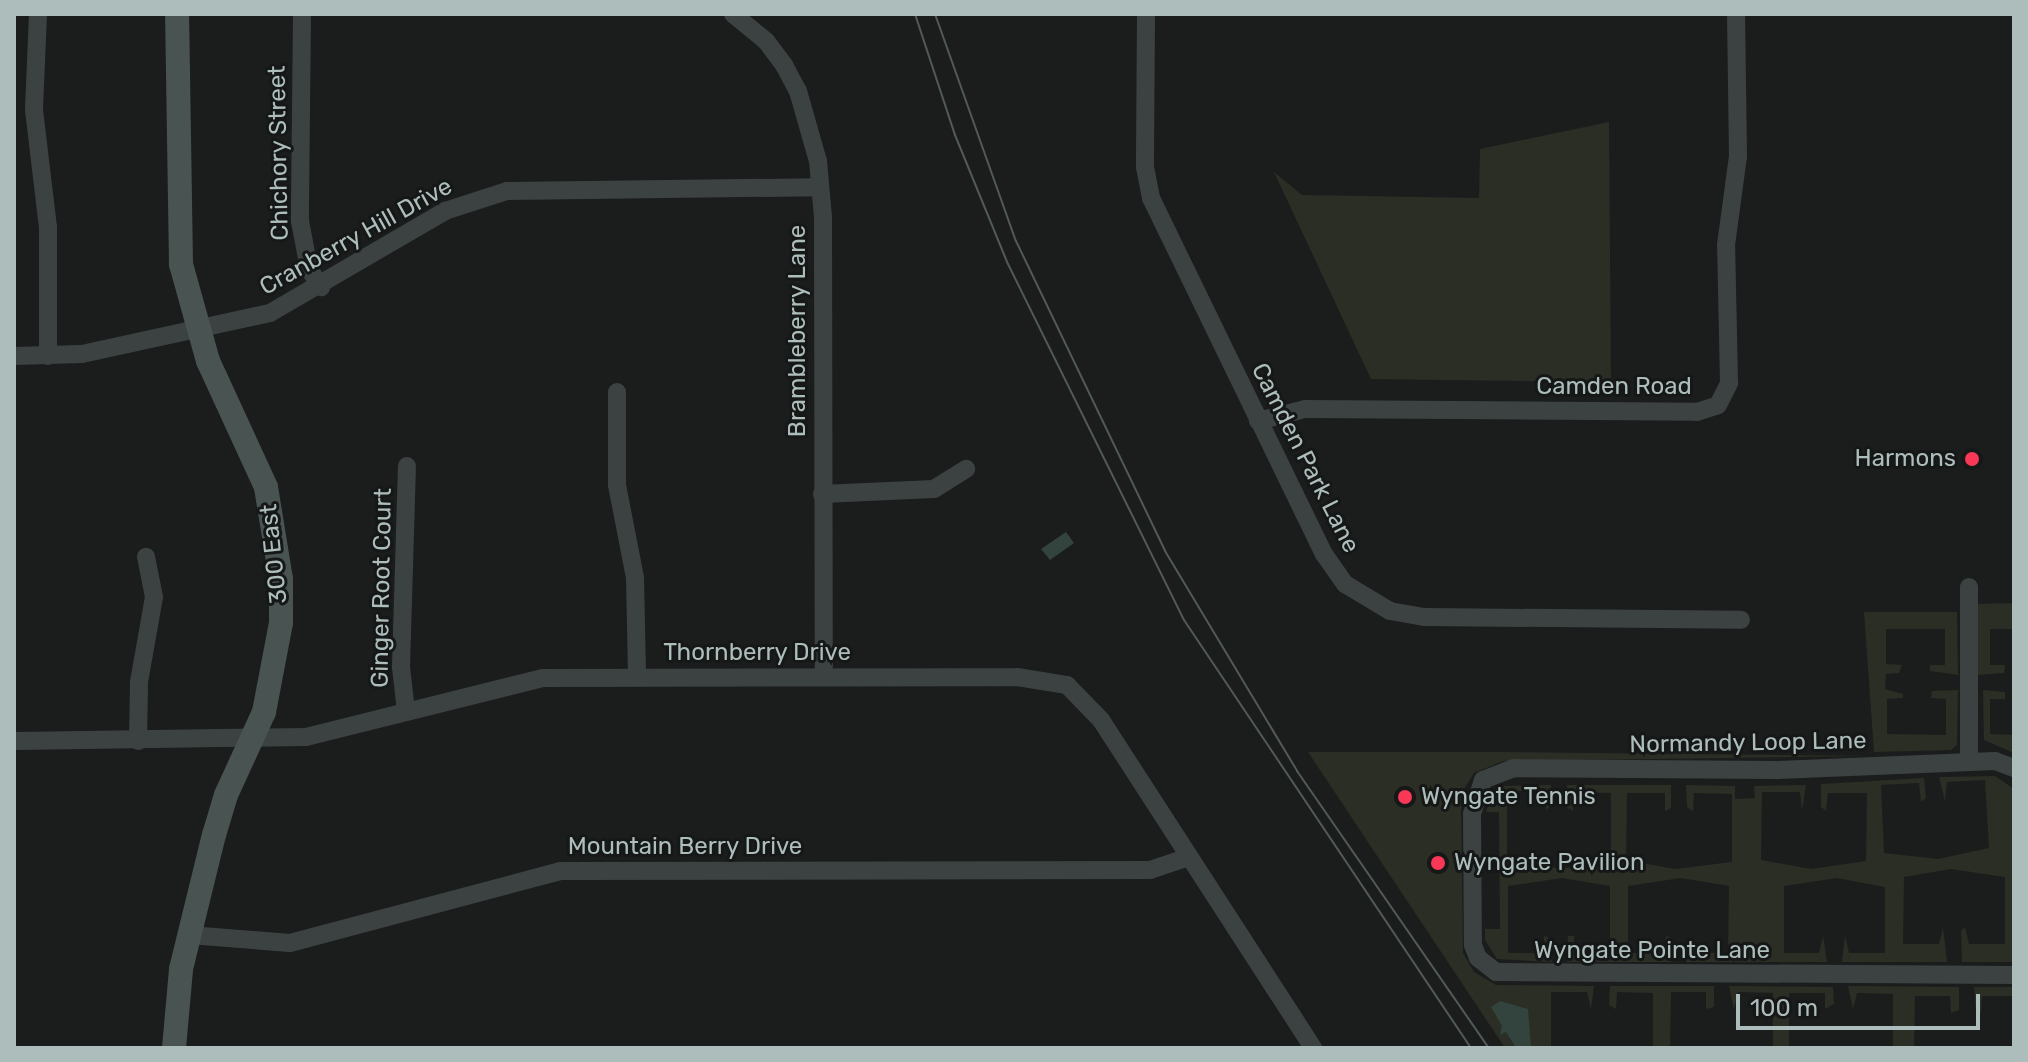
<!DOCTYPE html>
<html>
<head>
<meta charset="utf-8">
<style>
	body { margin:0 }
	#map { position:relative; width:2028px; height:1062px; overflow:hidden; background:#1b1d1d; font-family:Rubik,sans-serif }
	div>[style] { position:absolute }
	[style*='--x'] { left:calc(var(--x)*1px); top:calc(var(--y)*1px); width:calc(var(--w)*1px); rotate:calc(var(--a)*1deg) }
	.green>* { inset:0; background:#2b2e24 }
	.water>* { inset:0; background:#32443d }
	.street>* { height:18px; margin:-9px; padding:0 9px; transform-origin:9px; border-radius:9px; background:#3c4242 }
	.secondary>* { height:24px; margin:-12px; padding:0 12px; transform-origin:12px; border-radius:12px; background:#495352 }
	.tram>* { height:2px; margin:-1px; padding:0 1px; transform-origin:1px; border-radius:1px; background:#515a59 }
	.dots>* { width:22px; height:22px; translate:-50% -50%; box-sizing:border-box; border:4px solid #161818; border-radius:50% }
	span { translate:-50% -50%; white-space:nowrap; text-align:center; line-height:1.15; -webkit-text-stroke:6px #161818; paint-order:stroke }
	.street-label { font-size:24px; color:#adbdbb }
	.poi-label { font-size:24px; color:#adbdbb }
	.right { translate:-100% -50%; text-align:right }
	.left { translate:0 -50%; text-align:left }
	.frame { position:absolute; inset:0; border:16px solid #adbdbb; pointer-events:none }
	.scale { position:absolute; left:1736px; top:994px; width:244px; height:36px; box-sizing:border-box; border:4px solid #adbdbb; border-top:0; padding-left:10px; font-size:24px; line-height:28px; white-space:nowrap; color:#adbdbb; -webkit-text-stroke:6px #161818; paint-order:stroke }
</style>
</head>
<body>
<div id="map">
	<div class="green">
		<i style="clip-path:polygon(1609px 122px,1611px 382px,1371px 379px,1274px 172px,1302px 195px,1479px 198px,1480px 149px)"></i>
		<i style="clip-path:polygon(2014px 603px,2014px 629px,1990px 629px,1990px 665px,2005px 665px,2004px 673px,1978px 675px,1977px 604px)"></i>
		<i style="clip-path:polygon(1864px 612px,1957px 612px,1958px 675px,1930px 671px,1930px 665px,1945px 665px,1945px 629px,1886px 629px,1886px 664px,1902px 665px,1899px 673px,1886px 674px,1885px 689px,1903px 694px,1903px 698px,1887px 699px,1887px 734px,1946px 735px,1946px 699px,1931px 698px,1932px 691px,1958px 690px,1957px 745px,1951px 750px,1874px 752px)"></i>
		<i style="clip-path:polygon(1983px 690px,2005px 692px,2005px 699px,1990px 699px,1990px 734px,2014px 735px,2014px 753px,1984px 740px)"></i>
		<i style="clip-path:polygon(1308px 752px,1498px 752px,1871px 756px,1503px 761px,1474px 773px,1461px 794px,1463px 953px,1474px 972px,1496px 985px,1594px 986px,1591px 1009px,1587px 992px,1551px 992px,1551px 1048px,1505px 1048px)"></i>
		<i style="clip-path:polygon(1995px 776px,2014px 789px,2014px 962px,1962px 962px,1961px 931px,1965px 927px,1969px 944px,2005px 944px,2005px 877px,1951px 869px,1904px 877px,1903px 944px,1939px 944px,1943px 928px,1947px 962px,1842px 962px,1845px 936px,1849px 953px,1885px 953px,1885px 887px,1837px 878px,1784px 886px,1784px 953px,1819px 953px,1823px 936px,1827px 962px,1686px 962px,1690px 936px,1692px 953px,1728px 953px,1729px 886px,1681px 878px,1628px 886px,1628px 953px,1663px 953px,1666px 936px,1671px 938px,1671px 962px,1567px 962px,1568px 936px,1574px 936px,1574px 953px,1610px 953px,1610px 886px,1562px 878px,1508px 886px,1508px 953px,1544px 953px,1544px 936px,1548px 937px,1552px 962px,1497px 959px,1485px 940px,1485px 929px,1500px 929px,1499px 812px,1486px 812px,1492px 792px,1501px 786px,1551px 785px,1551px 805px,1546px 810px,1545px 791px,1507px 791px,1507px 859px,1561px 869px,1611px 861px,1611px 793px,1573px 792px,1573px 811px,1566px 807px,1567px 785px,1671px 785px,1671px 808px,1665px 811px,1665px 793px,1627px 793px,1626px 860px,1675px 869px,1732px 862px,1732px 794px,1694px 793px,1693px 811px,1687px 807px,1686px 785px,1735px 786px,1735px 799px,1755px 798px,1754px 786px,1806px 785px,1802px 811px,1800px 792px,1762px 792px,1761px 860px,1811px 869px,1866px 861px,1867px 793px,1828px 793px,1826px 811px,1821px 807px,1821px 784px,1924px 778px,1926px 798px,1921px 802px,1919px 783px,1881px 785px,1884px 853px,1938px 859px,1989px 848px,1985px 780px,1947px 782px,1945px 801px,1939px 777px)"></i>
		<i style="clip-path:polygon(1610px 986px,1714px 986px,1714px 1007px,1706px 1009px,1706px 992px,1671px 992px,1670px 1048px,1653px 1048px,1653px 993px,1617px 992px,1616px 1009px,1609px 1005px)"></i>
		<i style="clip-path:polygon(1729px 986px,1833px 987px,1834px 1004px,1825px 1009px,1825px 993px,1789px 993px,1789px 1048px,1773px 1048px,1773px 993px,1738px 992px,1734px 1009px)"></i>
		<i style="clip-path:polygon(1848px 986px,1959px 987px,1959px 1010px,1951px 1013px,1950px 996px,1915px 996px,1914px 1048px,1893px 1048px,1893px 994px,1857px 993px,1853px 1009px)"></i>
		<i style="clip-path:polygon(1974px 987px,2014px 987px,2014px 996px,1982px 996px,1981px 1013px,1976px 1013px)"></i>
	</div>
	<div class="water">
		<i style="clip-path:polygon(1066px 532px,1074px 543px,1050px 560px,1041px 549px)"></i>
		<i style="clip-path:polygon(1500px 1001px,1528px 1009px,1531px 1048px,1516px 1048px,1506px 1032px,1500px 1035px,1502px 1026px,1491px 1007px)"></i>
	</div>
	<div class="street">
		<i style="--x:38;--y:14;--w:96;--a:92.4"></i>
		<i style="--x:34;--y:110;--w:118;--a:83.2"></i>
		<i style="--x:48;--y:227;--w:129;--a:90"></i>
		<i style="--x:302;--y:14;--w:207;--a:90.6"></i>
		<i style="--x:300;--y:221;--w:49;--a:79.4"></i>
		<i style="--x:309;--y:269;--w:22;--a:56"></i>
		<i style="--x:733;--y:14;--w:43;--a:39.3"></i>
		<i style="--x:766;--y:41;--w:30;--a:53"></i>
		<i style="--x:784;--y:65;--w:30;--a:62"></i>
		<i style="--x:798;--y:91;--w:73;--a:74.1"></i>
		<i style="--x:818;--y:161;--w:56;--a:84.9"></i>
		<i style="--x:823;--y:217;--w:460;--a:89.9"></i>
		<i style="--x:1146;--y:14;--w:153;--a:90.4"></i>
		<i style="--x:1145;--y:167;--w:32;--a:79"></i>
		<i style="--x:1151;--y:198;--w:396;--a:64.1"></i>
		<i style="--x:1324;--y:554;--w:37;--a:55"></i>
		<i style="--x:1345;--y:584;--w:52;--a:31"></i>
		<i style="--x:1390;--y:611;--w:36;--a:10"></i>
		<i style="--x:1425;--y:617;--w:316;--a:0.5"></i>
		<i style="--x:14;--y:356;--w:68;--a:-1.7"></i>
		<i style="--x:82;--y:354;--w:192;--a:-12.3"></i>
		<i style="--x:270;--y:313;--w:203;--a:-30.2"></i>
		<i style="--x:445;--y:211;--w:65;--a:-17.9"></i>
		<i style="--x:507;--y:191;--w:313;--a:-0.7"></i>
		<i style="--x:617;--y:392;--w:93;--a:90"></i>
		<i style="--x:617;--y:485;--w:95;--a:79"></i>
		<i style="--x:635;--y:578;--w:99;--a:88.8"></i>
		<i style="--x:1258;--y:421;--w:49;--a:-14.3"></i>
		<i style="--x:1305;--y:409;--w:392;--a:0.4"></i>
		<i style="--x:1697;--y:412;--w:22;--a:-18"></i>
		<i style="--x:1718;--y:405;--w:25;--a:-63"></i>
		<i style="--x:1729;--y:383;--w:138;--a:-91.2"></i>
		<i style="--x:1726;--y:245;--w:90;--a:-82.3"></i>
		<i style="--x:1738;--y:156;--w:142;--a:-90.8"></i>
		<i style="--x:822;--y:494;--w:112;--a:-2.6"></i>
		<i style="--x:934;--y:489;--w:38;--a:-32"></i>
		<i style="--x:1969;--y:587;--w:174;--a:90"></i>
		<i style="--x:406;--y:711;--w:44;--a:-96.5"></i>
		<i style="--x:401;--y:667;--w:201;--a:-88.3"></i>
		<i style="--x:14;--y:741;--w:292;--a:-0.8"></i>
		<i style="--x:306;--y:737;--w:244;--a:-14"></i>
		<i style="--x:543;--y:678;--w:474;--a:-0.1"></i>
		<i style="--x:1017;--y:677;--w:51;--a:9.1"></i>
		<i style="--x:1067;--y:685;--w:49;--a:45.8"></i>
		<i style="--x:1101;--y:720;--w:391;--a:57.1"></i>
		<i style="--x:138;--y:741;--w:59;--a:-89"></i>
		<i style="--x:139;--y:682;--w:86;--a:-80"></i>
		<i style="--x:154;--y:597;--w:41;--a:-101.3"></i>
		<i style="--x:2014;--y:768;--w:20;--a:-160"></i>
		<i style="--x:1995;--y:761;--w:219;--a:177.6"></i>
		<i style="--x:1776;--y:770;--w:262;--a:-179.6"></i>
		<i style="--x:1514;--y:768;--w:33;--a:159"></i>
		<i style="--x:1483;--y:780;--w:36;--a:108"></i>
		<i style="--x:1472;--y:814;--w:131;--a:89.6"></i>
		<i style="--x:1473;--y:945;--w:14;--a:69"></i>
		<i style="--x:1478;--y:958;--w:23;--a:38"></i>
		<i style="--x:1496;--y:972;--w:518;--a:0.33"></i>
		<i style="--x:189;--y:935;--w:101;--a:4.5"></i>
		<i style="--x:290;--y:943;--w:279;--a:-14.9"></i>
		<i style="--x:560;--y:871;--w:590;--a:-0.1"></i>
		<i style="--x:1150;--y:870;--w:41;--a:-18.4"></i>
	</div>
	<div class="secondary">
		<i style="--x:174;--y:1048;--w:79;--a:-84.9"></i>
		<i style="--x:181;--y:969;--w:138;--a:-76.2"></i>
		<i style="--x:214;--y:835;--w:42;--a:-73.3"></i>
		<i style="--x:226;--y:795;--w:91;--a:-65.4"></i>
		<i style="--x:264;--y:712;--w:91;--a:-79.2"></i>
		<i style="--x:281;--y:623;--w:44;--a:-90"></i>
		<i style="--x:281;--y:579;--w:93;--a:-99.3"></i>
		<i style="--x:266;--y:487;--w:139;--a:-114.7"></i>
		<i style="--x:208;--y:361;--w:101;--a:-105.6"></i>
		<i style="--x:181;--y:264;--w:250;--a:-90.9"></i>
	</div>
	<div class="tram">
		<i style="--x:915;--y:14;--w:127;--a:71.7"></i>
		<i style="--x:955;--y:135;--w:139;--a:67.7"></i>
		<i style="--x:1008;--y:264;--w:397;--a:63.7"></i>
		<i style="--x:1184;--y:620;--w:515;--a:56.16"></i>
		<i style="--x:935;--y:14;--w:241;--a:70.4"></i>
		<i style="--x:1016;--y:241;--w:344;--a:64.3"></i>
		<i style="--x:1165;--y:551;--w:257;--a:59"></i>
		<i style="--x:1297;--y:771;--w:337;--a:55.3"></i>
	</div>
	<div class="dots">
		<i style="left:1972px;top:459px;background:#f83856"></i>
		<i style="left:1405px;top:797px;background:#f83856"></i>
		<i style="left:1438px;top:863px;background:#f83856"></i>
	</div>
	<div class="street-label">
		<span style="left:279px;top:153px;rotate:-91deg">Chichory Street</span>
		<span style="left:356px;top:237px;rotate:-29deg">Cranberry Hill Drive</span>
		<span style="left:798px;top:331px;rotate:-90deg">Brambleberry Lane</span>
		<span style="left:1614px;top:387px">Camden Road</span>
		<span style="left:1305px;top:458px;rotate:63deg">Camden Park Lane</span>
		<span style="left:274px;top:554px;rotate:-96deg">300 East</span>
		<span style="left:382px;top:588px;rotate:-89deg">Ginger Root Court</span>
		<span style="left:757px;top:653px">Thornberry Drive</span>
		<span style="left:1748px;top:743px;rotate:-1deg">Normandy Loop Lane</span>
		<span style="left:685px;top:847px">Mountain Berry Drive</span>
		<span style="left:1652px;top:951px">Wyngate Pointe Lane</span>
	</div>
	<div class="poi-label">
		<span class="right" style="left:1956px;top:459px">Harmons</span>
		<span class="left" style="left:1421px;top:797px">Wyngate Tennis</span>
		<span class="left" style="left:1454px;top:863px">Wyngate Pavilion</span>
	</div>
	<div class="frame"></div>
	<div class="scale">100 m</div>
</div>
</body>
</html>
